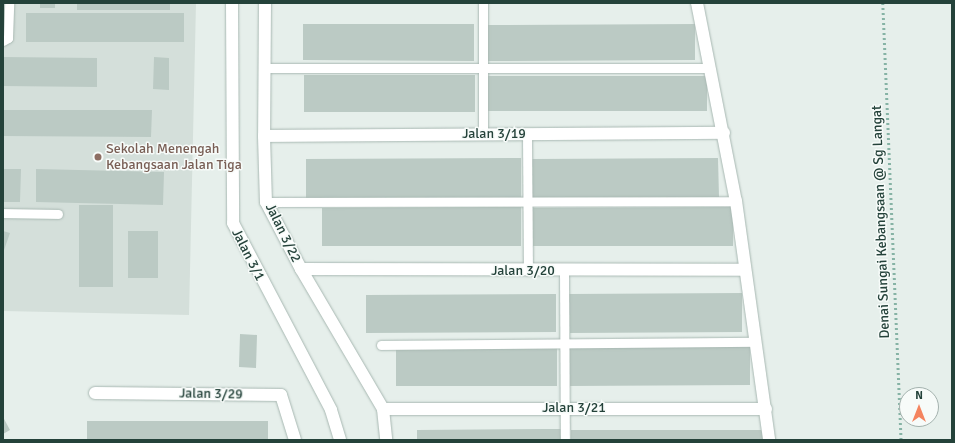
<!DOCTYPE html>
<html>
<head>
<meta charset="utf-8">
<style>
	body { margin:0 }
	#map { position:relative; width:955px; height:443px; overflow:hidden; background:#e6efeb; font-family:Signika,sans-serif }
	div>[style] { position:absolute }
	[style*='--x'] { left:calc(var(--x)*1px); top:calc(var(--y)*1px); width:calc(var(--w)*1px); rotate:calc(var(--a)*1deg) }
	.built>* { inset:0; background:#d4dfda }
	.building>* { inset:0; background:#bbcac4 }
	.path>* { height:2.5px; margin-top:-1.25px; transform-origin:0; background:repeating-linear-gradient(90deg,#86b3a5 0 2px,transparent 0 5px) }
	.roads { filter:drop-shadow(0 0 1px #a8b8b2) drop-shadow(0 0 1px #a8b8b2) }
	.lane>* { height:9px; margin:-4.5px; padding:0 4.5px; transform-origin:4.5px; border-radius:4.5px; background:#fff }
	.street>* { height:12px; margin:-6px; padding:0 6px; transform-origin:6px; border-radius:6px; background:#fff }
	.secondary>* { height:12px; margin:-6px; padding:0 6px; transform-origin:6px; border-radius:6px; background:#fff }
	.dots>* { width:11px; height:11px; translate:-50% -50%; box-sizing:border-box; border:2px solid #f7fbf9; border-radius:50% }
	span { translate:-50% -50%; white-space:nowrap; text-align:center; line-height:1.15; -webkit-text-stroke:3px #f7fbf9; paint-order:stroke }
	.street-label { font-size:14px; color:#24423a }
	.education-label { font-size:14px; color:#785e54 }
	.left { translate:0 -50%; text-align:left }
	.frame { position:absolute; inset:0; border:4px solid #24423a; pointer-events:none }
	.north { position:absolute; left:899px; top:387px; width:40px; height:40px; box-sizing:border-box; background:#f7fbf9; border:1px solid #a3b1ad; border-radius:50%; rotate:0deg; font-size:11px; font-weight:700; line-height:16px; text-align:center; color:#24423a }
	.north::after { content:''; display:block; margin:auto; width:14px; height:18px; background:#f4845f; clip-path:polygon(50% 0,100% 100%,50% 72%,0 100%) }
</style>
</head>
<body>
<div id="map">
	<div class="built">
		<i style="clip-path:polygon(3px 3px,196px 3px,189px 315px,3px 311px)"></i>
	</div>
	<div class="building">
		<i style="clip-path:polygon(40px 3px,55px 3px,55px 8px,40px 8px)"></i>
		<i style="clip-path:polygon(77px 3px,170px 3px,170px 10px,77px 10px)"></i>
		<i style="clip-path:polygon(26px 13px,184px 13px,184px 42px,26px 42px)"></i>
		<i style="clip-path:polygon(303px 24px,474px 24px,474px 61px,303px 60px)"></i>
		<i style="clip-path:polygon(695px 24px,695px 60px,486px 61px,486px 25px)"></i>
		<i style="clip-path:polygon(3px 57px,97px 58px,97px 87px,3px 86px)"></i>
		<i style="clip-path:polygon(154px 57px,169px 58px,169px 90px,153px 89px)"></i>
		<i style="clip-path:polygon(304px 75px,475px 75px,475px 112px,304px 112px)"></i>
		<i style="clip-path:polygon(487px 76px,707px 76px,707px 111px,487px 111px)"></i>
		<i style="clip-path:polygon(3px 110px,152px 110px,151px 137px,3px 136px)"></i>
		<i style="clip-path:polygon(521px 158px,521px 197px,306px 198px,306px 159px)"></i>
		<i style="clip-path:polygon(718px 158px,719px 197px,532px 197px,532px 159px)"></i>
		<i style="clip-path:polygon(3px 169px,21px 169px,20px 202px,3px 202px)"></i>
		<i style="clip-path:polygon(36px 169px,164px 172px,163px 205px,36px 202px)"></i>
		<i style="clip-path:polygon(79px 205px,113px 205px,113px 287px,79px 287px)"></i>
		<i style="clip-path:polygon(521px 207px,521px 246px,322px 246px,322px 208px)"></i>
		<i style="clip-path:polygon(733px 207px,733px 246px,533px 246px,533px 208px)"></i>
		<i style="clip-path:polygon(3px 231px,10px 233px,3px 253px)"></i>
		<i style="clip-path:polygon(128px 231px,158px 231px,158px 278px,128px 278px)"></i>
		<i style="clip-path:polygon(742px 293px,742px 332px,570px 333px,569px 294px)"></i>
		<i style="clip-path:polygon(556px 294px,556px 332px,366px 333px,366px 295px)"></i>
		<i style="clip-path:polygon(240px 334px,257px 335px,256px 368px,239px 367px)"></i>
		<i style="clip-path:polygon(750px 346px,750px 385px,570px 386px,570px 347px)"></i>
		<i style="clip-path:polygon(557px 347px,557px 386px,396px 386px,396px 348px)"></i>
		<i style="clip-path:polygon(3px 417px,10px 430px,3px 434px)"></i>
		<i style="clip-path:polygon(87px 421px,268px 421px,268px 440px,87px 440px)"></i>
		<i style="clip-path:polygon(546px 429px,561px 429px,561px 440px,417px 440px,417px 430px)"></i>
		<i style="clip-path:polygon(571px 430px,763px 430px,763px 440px,571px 440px)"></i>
	</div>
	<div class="path">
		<i style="--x:883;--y:3;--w:437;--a:87.6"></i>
	</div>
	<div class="roads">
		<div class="lane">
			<i style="--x:483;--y:3;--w:131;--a:90"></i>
			<i style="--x:3;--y:41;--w:6;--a:-31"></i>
			<i style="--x:8;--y:38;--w:35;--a:-88"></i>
			<i style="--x:264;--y:68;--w:445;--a:0"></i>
			<i style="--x:527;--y:134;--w:137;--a:89.6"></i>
			<i style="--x:266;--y:202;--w:470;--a:-0.1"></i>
			<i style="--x:3;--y:213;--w:55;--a:1"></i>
			<i style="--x:564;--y:271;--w:169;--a:89.7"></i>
			<i style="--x:381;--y:345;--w:373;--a:-0.5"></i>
		</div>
		<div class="street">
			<i style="--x:265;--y:3;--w:133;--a:90.4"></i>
			<i style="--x:264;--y:136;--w:66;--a:88.3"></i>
			<i style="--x:266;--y:202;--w:76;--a:62.4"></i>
			<i style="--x:301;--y:269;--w:162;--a:59.6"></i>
			<i style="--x:383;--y:409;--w:31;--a:84"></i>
			<i style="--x:697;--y:3;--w:202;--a:78.9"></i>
			<i style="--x:736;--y:201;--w:241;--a:82.1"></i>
			<i style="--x:264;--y:136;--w:460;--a:-0.4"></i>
			<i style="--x:301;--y:269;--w:444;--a:0.1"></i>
			<i style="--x:95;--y:393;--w:186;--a:0.6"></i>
			<i style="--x:281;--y:395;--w:47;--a:72.7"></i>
			<i style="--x:383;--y:409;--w:383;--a:0"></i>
		</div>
		<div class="secondary">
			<i style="--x:232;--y:3;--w:220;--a:89.7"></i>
			<i style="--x:233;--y:223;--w:211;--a:62.3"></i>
			<i style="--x:331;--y:410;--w:31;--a:73"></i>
		</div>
	</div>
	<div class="dots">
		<i style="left:98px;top:157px;background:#8d6e63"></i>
	</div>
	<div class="street-label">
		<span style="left:494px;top:134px">Jalan 3/19</span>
		<span style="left:881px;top:222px;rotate:-92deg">Denai Sungai Kebangsaan @ Sg Langat</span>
		<span style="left:283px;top:233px;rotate:64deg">Jalan 3/22</span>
		<span style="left:248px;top:255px;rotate:63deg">Jalan 3/1</span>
		<span style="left:523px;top:271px">Jalan 3/20</span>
		<span style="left:211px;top:394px;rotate:1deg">Jalan 3/29</span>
		<span style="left:574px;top:408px">Jalan 3/21</span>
	</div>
	<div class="education-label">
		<span class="left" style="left:106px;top:157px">Sekolah Menengah<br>Kebangsaan Jalan Tiga</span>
	</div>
	<div class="frame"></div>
	<div class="north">N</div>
</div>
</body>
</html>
